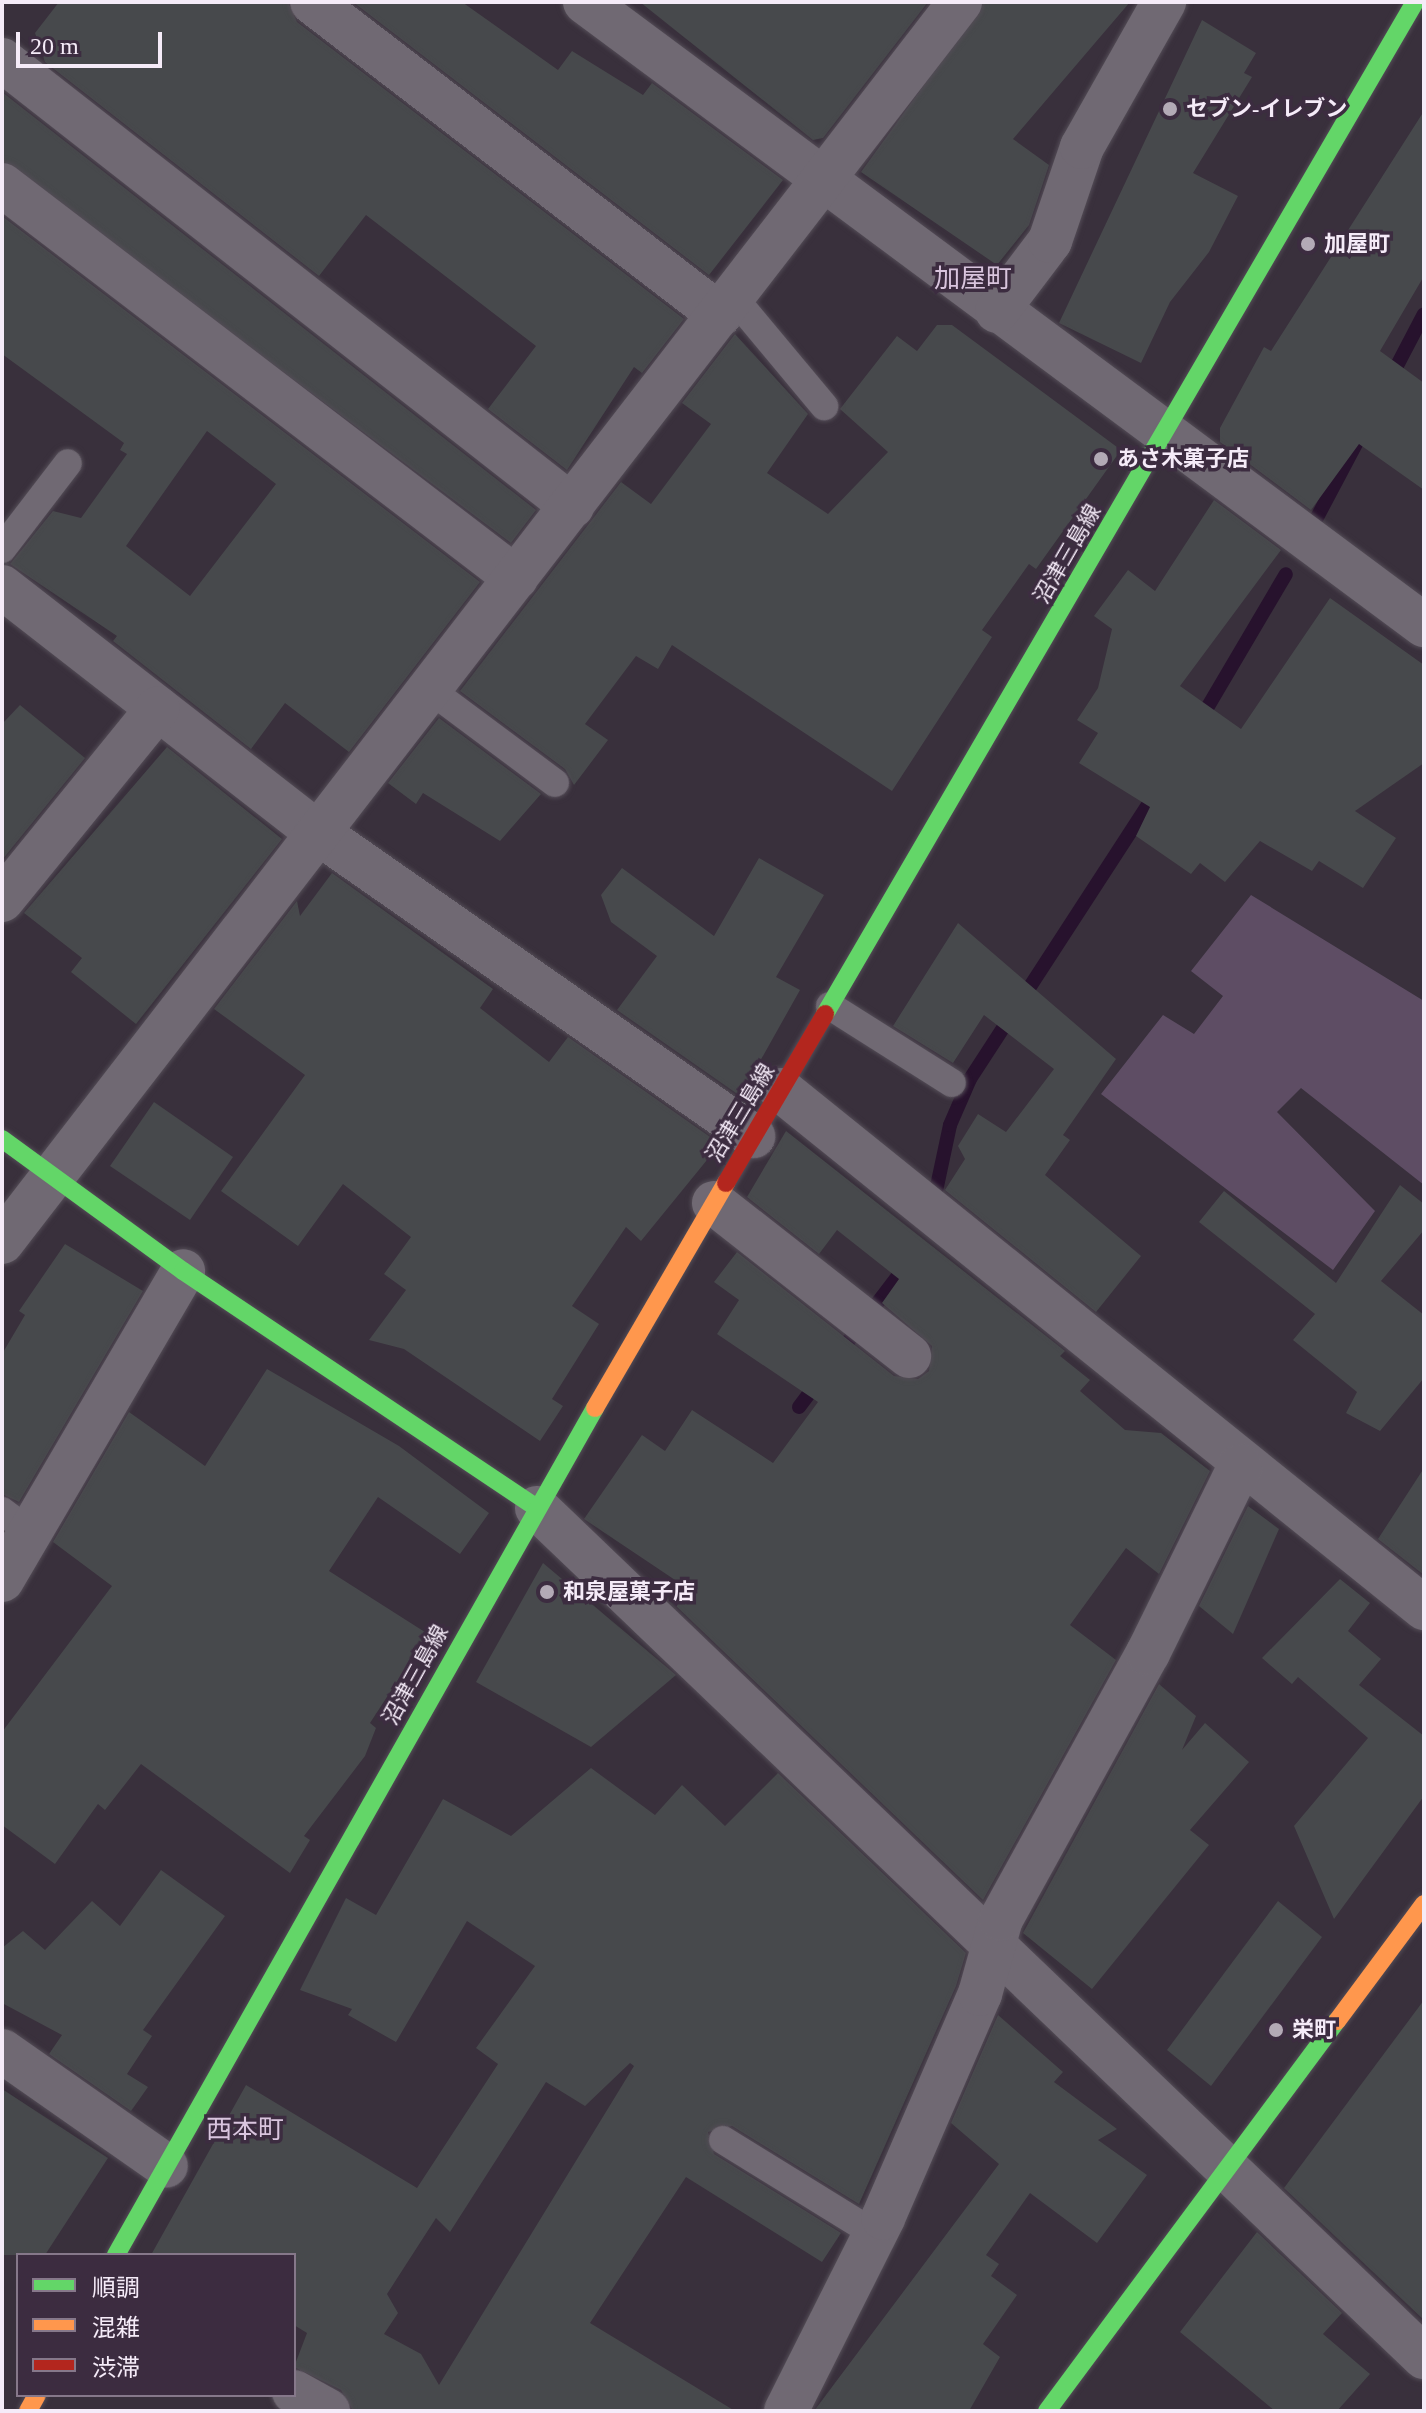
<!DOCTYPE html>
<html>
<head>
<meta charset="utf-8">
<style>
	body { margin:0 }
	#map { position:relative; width:1426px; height:2413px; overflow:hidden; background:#39303c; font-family:"Times New Roman","Noto Sans JP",serif }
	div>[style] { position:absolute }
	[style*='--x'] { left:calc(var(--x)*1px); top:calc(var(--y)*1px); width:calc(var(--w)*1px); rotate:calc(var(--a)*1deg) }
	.green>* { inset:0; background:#5e4d64 }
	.stream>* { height:14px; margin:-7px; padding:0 7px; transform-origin:7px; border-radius:7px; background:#27122d }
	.building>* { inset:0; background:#47494c }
	.roads { filter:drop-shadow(0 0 2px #534c56) drop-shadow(0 0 2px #534c56) }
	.lane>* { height:28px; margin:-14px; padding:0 14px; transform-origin:14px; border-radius:14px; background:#706973 }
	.street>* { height:44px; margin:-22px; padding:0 22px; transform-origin:22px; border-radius:22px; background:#706973 }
	.fast>* { height:18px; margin:-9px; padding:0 9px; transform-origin:9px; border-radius:9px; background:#63d668 }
	.slow>* { height:18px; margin:-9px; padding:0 9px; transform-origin:9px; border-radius:9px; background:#ff974d }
	.jam>* { height:18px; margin:-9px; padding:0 9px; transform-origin:9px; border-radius:9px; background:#b3261e }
	.dots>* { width:22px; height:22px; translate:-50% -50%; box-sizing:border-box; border:4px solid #3c2c40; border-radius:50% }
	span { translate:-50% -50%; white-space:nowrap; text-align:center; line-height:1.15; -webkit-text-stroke:7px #3c2c40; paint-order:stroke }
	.poi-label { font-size:22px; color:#f5ebf8; font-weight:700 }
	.left { translate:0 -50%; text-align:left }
	.street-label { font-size:22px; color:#f5ebf8 }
	.quarter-label { font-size:26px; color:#d9c5de }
	.frame { position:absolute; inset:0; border:4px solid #f5ebf8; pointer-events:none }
	.legend { position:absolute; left:16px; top:2253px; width:280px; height:144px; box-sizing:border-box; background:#3c2c40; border:2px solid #86788a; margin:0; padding:10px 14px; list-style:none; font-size:24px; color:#f5ebf8 }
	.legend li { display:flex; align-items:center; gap:16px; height:40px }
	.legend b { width:40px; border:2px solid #86788a }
	.scale { position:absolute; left:16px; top:32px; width:146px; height:36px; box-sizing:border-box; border:4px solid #f5ebf8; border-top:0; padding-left:10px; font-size:24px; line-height:28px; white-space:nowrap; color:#f5ebf8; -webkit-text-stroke:6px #3c2c40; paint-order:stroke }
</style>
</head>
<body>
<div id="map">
	<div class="green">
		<i style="clip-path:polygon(1251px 895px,1424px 1001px,1424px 1185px,1301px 1088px,1277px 1112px,1375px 1211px,1333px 1270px,1101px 1094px,1163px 1015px,1194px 1034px,1223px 996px,1191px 971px)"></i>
	</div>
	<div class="stream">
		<i style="--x:1390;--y:379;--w:73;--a:-62.4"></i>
		<i style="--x:1313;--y:525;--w:96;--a:-62.1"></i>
		<i style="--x:1200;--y:720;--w:169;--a:-59.5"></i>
		<i style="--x:936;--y:1191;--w:67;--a:-78"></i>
		<i style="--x:950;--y:1125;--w:50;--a:-66.5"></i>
		<i style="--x:970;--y:1079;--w:345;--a:-57"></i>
		<i style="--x:837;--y:1356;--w:116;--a:-52.7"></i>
		<i style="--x:799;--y:1407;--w:31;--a:-53"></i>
	</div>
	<div class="building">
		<i style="clip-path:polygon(59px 2px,288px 2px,297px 22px,684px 319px,642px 373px,634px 367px,567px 470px,488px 409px,536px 346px,366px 215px,319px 276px,45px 62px,35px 33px)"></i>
		<i style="clip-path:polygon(353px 2px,462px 2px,558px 70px,572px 51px,643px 95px,652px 83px,783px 180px,709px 275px)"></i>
		<i style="clip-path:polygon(640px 2px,928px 2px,823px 138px,813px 140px)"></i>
		<i style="clip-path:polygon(984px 2px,1130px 2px,1013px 139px,1049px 165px,1029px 225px,997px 265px,861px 172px)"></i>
		<i style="clip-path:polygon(1202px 20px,1256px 53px,1244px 73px,1252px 77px,1193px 173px,1238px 196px,1209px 252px,1170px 302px,1141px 363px,1059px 323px)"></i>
		<i style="clip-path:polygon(2px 92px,536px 510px,511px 543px,2px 161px)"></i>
		<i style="clip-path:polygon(1424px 111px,1424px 276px,1380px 351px,1424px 383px,1424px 490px,1359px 444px,1311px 510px,1220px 442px,1220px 428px,1264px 347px,1271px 351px)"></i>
		<i style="clip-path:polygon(evenodd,2px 216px,480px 582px,349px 752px,285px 703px,251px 749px,113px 641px,117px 636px,10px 564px,53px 511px,81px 518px,127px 454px,120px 450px,124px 443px,2px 354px,2px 216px,207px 431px,276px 484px,190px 596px,126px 546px,207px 431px)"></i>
		<i style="clip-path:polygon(937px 325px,952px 325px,1121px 450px,1036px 569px,1029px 564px,982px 630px,992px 637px,892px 791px,672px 645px,658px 669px,636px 656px,585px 724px,608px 740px,574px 785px,565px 769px,460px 691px,621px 482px,651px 504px,711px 424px,682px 403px,735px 334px,808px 414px,767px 473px,828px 514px,888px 452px,840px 409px,897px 336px,917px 351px)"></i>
		<i style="clip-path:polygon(1214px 500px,1281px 550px,1180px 686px,1241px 729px,1330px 598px,1424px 665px,1424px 763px,1355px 811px,1396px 838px,1363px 888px,1319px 861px,1312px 871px,1260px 841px,1225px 882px,1200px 863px,1191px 874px,1136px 836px,1150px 807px,1079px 763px,1098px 733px,1077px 720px,1098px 688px,1112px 629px,1094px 616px,1128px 570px,1155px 591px)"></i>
		<i style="clip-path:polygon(20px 705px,85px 758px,2px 860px,2px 724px)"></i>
		<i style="clip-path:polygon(439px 718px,541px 794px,500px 841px,423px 793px,416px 804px,388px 783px)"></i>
		<i style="clip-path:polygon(167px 747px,282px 839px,136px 1024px,71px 972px,82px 958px,24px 913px)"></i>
		<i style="clip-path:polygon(759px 858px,824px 895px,776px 977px,800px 990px,741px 1095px,746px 1100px,617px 1010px,657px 956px,611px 922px,601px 895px,622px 868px,714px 936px)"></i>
		<i style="clip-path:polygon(332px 873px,493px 989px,480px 1008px,549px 1062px,568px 1037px,720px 1144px,641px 1241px,626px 1227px,572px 1306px,599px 1324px,552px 1399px,563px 1406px,540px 1441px,404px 1349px,369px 1340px,406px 1290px,384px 1274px,411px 1237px,343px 1184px,298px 1246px,221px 1191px,305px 1075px,214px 1009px,297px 901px,300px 916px)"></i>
		<i style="clip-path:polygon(958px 923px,1116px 1059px,1063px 1135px,1070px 1140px,1045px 1175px,1141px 1256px,1096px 1312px,945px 1190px,965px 1159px,958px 1146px,978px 1114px,1006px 1132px,1054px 1069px,984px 1015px,953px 1063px,893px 1026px)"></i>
		<i style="clip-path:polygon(154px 1102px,233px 1157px,190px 1220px,110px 1166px)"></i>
		<i style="clip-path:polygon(786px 1131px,1065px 1351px,1060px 1356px,1090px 1380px,1080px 1391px,1125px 1430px,1161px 1433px,1210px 1471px,1159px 1574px,1126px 1548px,1070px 1625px,1116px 1660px,983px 1900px,673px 1603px,687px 1588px,584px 1519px,642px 1435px,665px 1451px,692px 1410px,773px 1463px,818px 1402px,717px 1334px,739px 1300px,714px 1282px,737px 1252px,894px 1376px,918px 1379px,929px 1371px,932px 1346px,882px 1303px,899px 1279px,837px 1230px,819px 1254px,747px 1197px)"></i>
		<i style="clip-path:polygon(1400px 1185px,1424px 1204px,1424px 1230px,1381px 1281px,1424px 1315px,1424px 1378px,1380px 1431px,1346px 1413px,1357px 1392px,1293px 1340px,1315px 1314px,1199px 1222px,1224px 1191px,1336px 1283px)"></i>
		<i style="clip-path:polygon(65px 1244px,143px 1291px,19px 1502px,2px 1494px,2px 1354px,25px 1315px,19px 1311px)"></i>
		<i style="clip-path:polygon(267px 1369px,399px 1446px,489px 1513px,460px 1554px,378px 1497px,329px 1571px,428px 1634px,370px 1723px,376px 1728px,365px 1756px,304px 1836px,310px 1840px,290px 1873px,141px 1764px,105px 1810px,98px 1804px,55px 1864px,2px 1825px,2px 1732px,112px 1586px,53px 1542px,129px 1412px,205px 1466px)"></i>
		<i style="clip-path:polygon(1424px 1468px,1424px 1575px,1378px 1539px)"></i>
		<i style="clip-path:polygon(1248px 1506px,1279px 1529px,1233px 1634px,1199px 1606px)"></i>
		<i style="clip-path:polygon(543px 1563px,676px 1675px,591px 1747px,476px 1682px)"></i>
		<i style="clip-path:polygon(1340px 1579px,1370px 1603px,1348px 1631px,1381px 1659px,1359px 1685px,1424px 1736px,1424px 1796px,1334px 1919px,1294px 1826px,1368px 1738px,1298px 1677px,1292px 1684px,1262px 1658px)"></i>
		<i style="clip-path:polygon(1159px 1684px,1196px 1716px,1182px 1750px,1205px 1723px,1249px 1762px,1190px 1830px,1209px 1845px,1092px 1989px,1023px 1933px)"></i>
		<i style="clip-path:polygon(evenodd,591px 1768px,655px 1815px,682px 1785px,725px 1826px,778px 1773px,966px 1953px,956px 1986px,859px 2204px,732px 2126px,708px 2132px,714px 2154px,841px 2233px,822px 2262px,686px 2177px,590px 2323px,735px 2411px,353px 2411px,341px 2390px,294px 2367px,307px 2333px,294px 2325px,294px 2255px,151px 2255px,246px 2085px,417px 2188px,498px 2064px,476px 2048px,535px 1966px,467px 1921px,396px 2042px,348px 2015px,352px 2009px,300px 1990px,346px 1898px,376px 1915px,443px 1799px,511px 1836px,591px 1768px,630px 2063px,634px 2066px,439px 2385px,421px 2354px,384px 2334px,398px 2313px,387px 2294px,436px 2218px,450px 2232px,546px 2082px,585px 2106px,630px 2063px)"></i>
		<i style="clip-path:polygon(161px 1870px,225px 1916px,143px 2030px,152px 2036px,127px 2074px,148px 2087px,131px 2111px,49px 2054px,62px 2035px,2px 2003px,2px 1948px,23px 1931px,45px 1950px,92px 1901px,120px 1926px)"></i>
		<i style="clip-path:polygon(1278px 1901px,1322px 1937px,1211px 2086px,1167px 2050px)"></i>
		<i style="clip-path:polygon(1424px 2000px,1424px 2320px,1284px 2188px)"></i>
		<i style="clip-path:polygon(998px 2015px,1063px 2072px,1054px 2082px,1117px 2129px,1098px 2140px,1147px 2175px,1097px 2243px,1030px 2193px,986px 2255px,999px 2264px,991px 2276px,1017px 2295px,983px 2344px,1000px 2357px,969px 2411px,814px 2411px,999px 2164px,951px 2123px)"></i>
		<i style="clip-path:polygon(2px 2089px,108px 2158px,45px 2255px,2px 2255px)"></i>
		<i style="clip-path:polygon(1257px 2232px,1342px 2313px,1323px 2334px,1370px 2374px,1337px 2411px,1275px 2411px,1180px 2332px)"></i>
	</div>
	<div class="roads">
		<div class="lane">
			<i style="--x:734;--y:298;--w:141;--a:50.2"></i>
			<i style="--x:2;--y:549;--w:108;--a:-52.5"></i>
			<i style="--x:429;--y:689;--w:157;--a:36.7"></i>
			<i style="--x:830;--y:1006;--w:144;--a:32.3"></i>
			<i style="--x:2;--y:1511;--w:35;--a:37"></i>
			<i style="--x:723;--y:2140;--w:179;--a:31.7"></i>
		</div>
		<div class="street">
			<i style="--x:312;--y:2;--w:514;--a:37.49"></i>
			<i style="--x:585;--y:2;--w:1045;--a:36.6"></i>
			<i style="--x:2;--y:60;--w:724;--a:38.04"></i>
			<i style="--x:2;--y:185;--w:647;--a:37.4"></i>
			<i style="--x:997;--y:311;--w:88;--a:-52.9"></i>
			<i style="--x:1050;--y:241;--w:99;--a:-71.2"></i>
			<i style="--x:1082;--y:147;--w:167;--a:-60.5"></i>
			<i style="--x:2;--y:587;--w:399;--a:37.9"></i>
			<i style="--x:317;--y:832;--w:532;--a:34.89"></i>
			<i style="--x:2;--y:900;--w:247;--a:-50.9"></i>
			<i style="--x:781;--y:1090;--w:826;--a:38.85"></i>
			<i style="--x:714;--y:1203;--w:248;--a:38.1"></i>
			<i style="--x:2;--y:1242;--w:1567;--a:-52.31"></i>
			<i style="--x:537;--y:1508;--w:1228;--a:43.75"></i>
			<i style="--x:2;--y:1580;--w:358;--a:-59.6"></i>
			<i style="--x:2;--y:2051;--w:200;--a:35"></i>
			<i style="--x:294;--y:2392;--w:39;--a:29"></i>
			<i style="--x:786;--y:2411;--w:216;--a:-63.3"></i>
			<i style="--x:883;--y:2218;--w:244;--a:-66.6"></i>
			<i style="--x:980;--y:1994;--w:78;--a:-74.4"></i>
			<i style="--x:1001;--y:1919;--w:304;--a:-61.1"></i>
			<i style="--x:1148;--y:1653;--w:208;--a:-63.8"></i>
		</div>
		<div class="fast">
			<i style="--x:825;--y:1014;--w:1171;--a:-59.76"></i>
			<i style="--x:2;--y:1139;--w:224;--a:36.1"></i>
			<i style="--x:183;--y:1271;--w:426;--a:33.8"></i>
			<i style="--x:116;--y:2255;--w:973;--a:-60.51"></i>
			<i style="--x:1047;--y:2411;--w:486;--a:-53.4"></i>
		</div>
		<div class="slow">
			<i style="--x:595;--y:1408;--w:260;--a:-59.8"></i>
			<i style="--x:1337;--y:2021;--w:146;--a:-53.4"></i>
			<i style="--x:28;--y:2411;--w:18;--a:-61"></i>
		</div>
		<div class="jam">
			<i style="--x:726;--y:1183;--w:196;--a:-59.6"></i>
		</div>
	</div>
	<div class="dots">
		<i style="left:1170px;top:109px;background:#b3aab6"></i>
		<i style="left:1308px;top:244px;background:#b3aab6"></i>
		<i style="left:1101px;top:459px;background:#b3aab6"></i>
		<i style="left:547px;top:1592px;background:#b3aab6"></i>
		<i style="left:1276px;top:2030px;background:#b3aab6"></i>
	</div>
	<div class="poi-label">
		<span class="left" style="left:1186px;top:109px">セブン-イレブン</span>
		<span class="left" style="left:1324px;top:244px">加屋町</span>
		<span class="left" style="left:1117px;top:459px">あさ木菓子店</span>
		<span class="left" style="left:563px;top:1592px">和泉屋菓子店</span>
		<span class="left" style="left:1292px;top:2030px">栄町</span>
	</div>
	<div class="street-label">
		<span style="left:1067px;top:554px;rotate:-60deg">沼津三島線</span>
		<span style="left:740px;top:1113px;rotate:-59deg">沼津三島線</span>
		<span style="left:415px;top:1675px;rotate:-61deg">沼津三島線</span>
	</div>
	<div class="quarter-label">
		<span style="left:973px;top:279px">加屋町</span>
		<span style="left:245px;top:2130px">西本町</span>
	</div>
	<div class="frame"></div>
	<ul class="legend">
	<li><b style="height:10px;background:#63d668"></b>順調</li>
	<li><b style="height:10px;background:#ff974d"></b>混雑</li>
	<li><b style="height:10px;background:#b3261e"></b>渋滞</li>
	</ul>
	<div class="scale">20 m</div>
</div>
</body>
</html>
